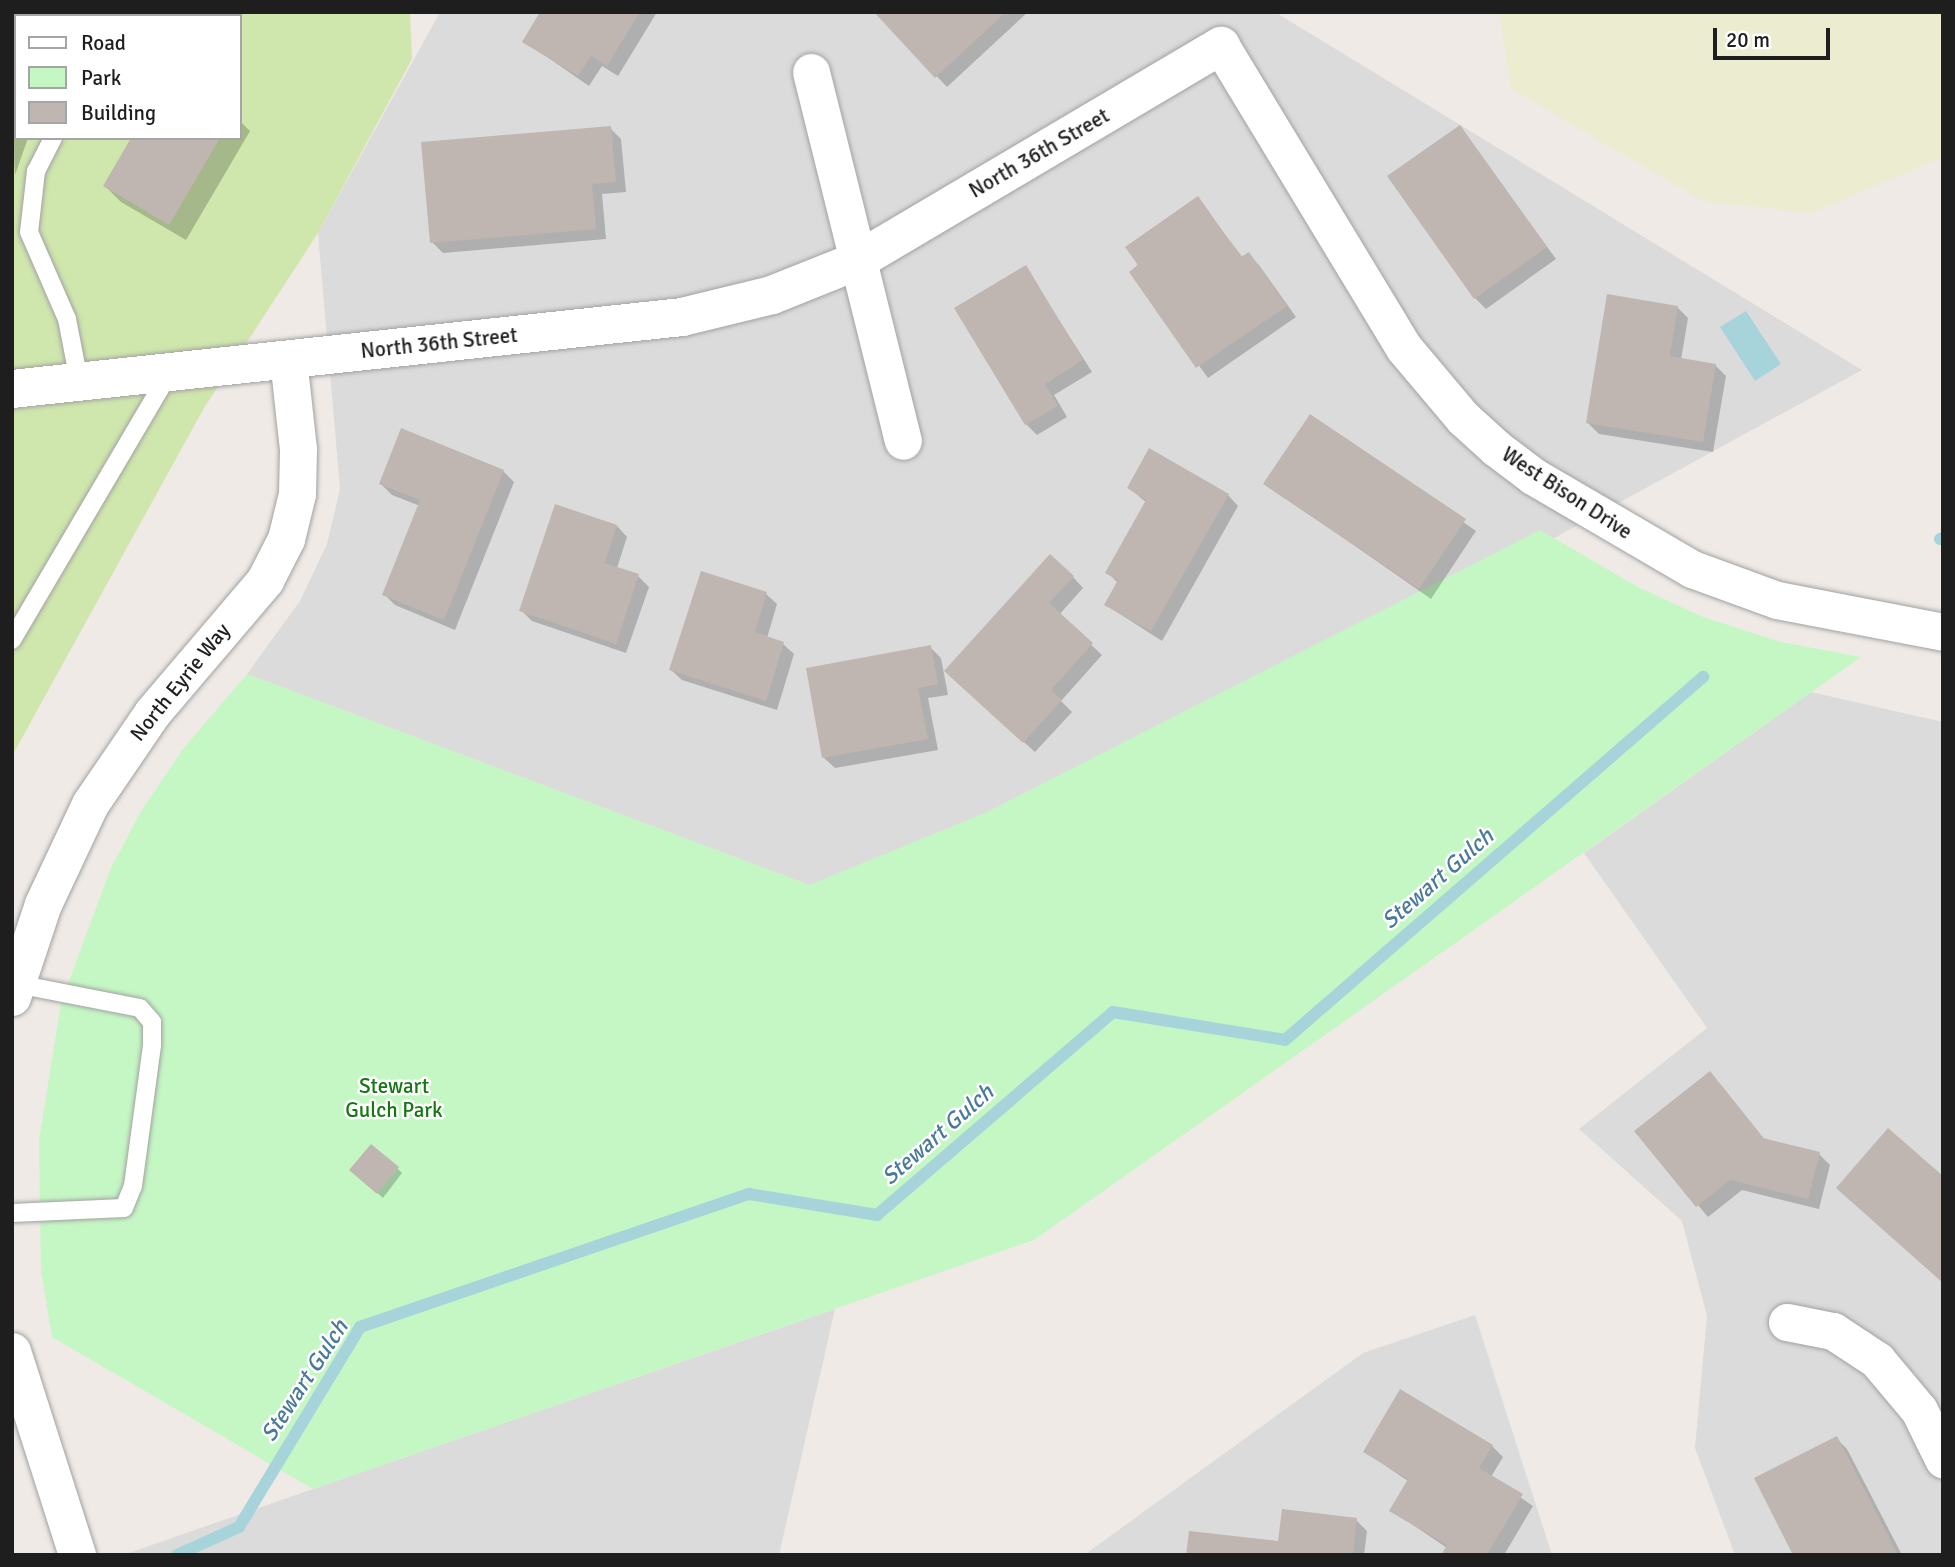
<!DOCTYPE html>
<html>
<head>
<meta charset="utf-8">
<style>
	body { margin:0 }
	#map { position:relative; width:1955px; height:1567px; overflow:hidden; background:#efeae5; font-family:Signika,sans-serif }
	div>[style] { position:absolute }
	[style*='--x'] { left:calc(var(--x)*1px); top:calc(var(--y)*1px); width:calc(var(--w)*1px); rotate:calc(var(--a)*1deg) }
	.residential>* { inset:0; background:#dcdbdb }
	.farmland>* { inset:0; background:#ececd1 }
	.grass>* { inset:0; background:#cfe6ad }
	.park>* { inset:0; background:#c5f7c4 }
	.water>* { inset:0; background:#a7d4da }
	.shadow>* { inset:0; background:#0003 }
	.stream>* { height:12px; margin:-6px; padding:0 6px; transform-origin:6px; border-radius:6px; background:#a7d4da }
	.building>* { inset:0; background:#bfb5b1 }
	.roads { filter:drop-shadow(0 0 2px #a2a2a2) drop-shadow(0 0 2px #a2a2a2) }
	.service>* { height:18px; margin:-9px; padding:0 9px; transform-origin:9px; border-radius:9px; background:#fff }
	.minor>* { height:37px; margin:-18.5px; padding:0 18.5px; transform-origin:18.5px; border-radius:18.5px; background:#fff }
	.tertiary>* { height:38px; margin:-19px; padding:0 19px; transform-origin:19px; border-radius:19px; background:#fff }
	span { translate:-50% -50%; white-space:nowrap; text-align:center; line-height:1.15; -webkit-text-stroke:5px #fff; paint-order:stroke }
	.street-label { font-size:21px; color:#1e1e1e }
	.park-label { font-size:21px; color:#147711 }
	.water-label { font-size:23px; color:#497a9a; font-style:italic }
	.frame { position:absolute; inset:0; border:14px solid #1e1e1e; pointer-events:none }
	.legend { position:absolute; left:14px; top:14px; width:228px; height:126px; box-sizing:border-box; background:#fff; border:2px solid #a5a5a5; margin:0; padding:9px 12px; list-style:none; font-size:21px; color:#1e1e1e }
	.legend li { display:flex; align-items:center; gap:14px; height:35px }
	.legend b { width:35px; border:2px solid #a5a5a5 }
	.scale { position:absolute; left:1713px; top:28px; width:117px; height:32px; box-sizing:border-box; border:4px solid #1e1e1e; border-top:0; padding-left:9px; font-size:21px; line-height:24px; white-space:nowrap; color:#1e1e1e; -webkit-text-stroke:5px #fff; paint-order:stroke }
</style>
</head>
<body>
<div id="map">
	<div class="residential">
		<i style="clip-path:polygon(440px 12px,1275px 12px,1862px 370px,974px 855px,809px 885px,247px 674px,300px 601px,327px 544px,340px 489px,318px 233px)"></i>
		<i style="clip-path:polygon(1811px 692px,1943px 722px,1943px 1555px,1735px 1555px,1695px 1448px,1707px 1316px,1682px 1221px,1579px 1129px,1707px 1028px,1584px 853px)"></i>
		<i style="clip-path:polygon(835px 1309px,779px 1555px,123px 1555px,313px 1489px)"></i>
		<i style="clip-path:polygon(1475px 1315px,1552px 1555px,1084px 1555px,1363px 1353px)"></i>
	</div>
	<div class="farmland">
		<i style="clip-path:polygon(1499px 12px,1943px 12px,1943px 157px,1811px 213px,1703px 201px,1511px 89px)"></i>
	</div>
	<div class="grass">
		<i style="clip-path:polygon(evenodd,12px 12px,410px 12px,412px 59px,318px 233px,204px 408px,12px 756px,12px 12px,16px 16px,240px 16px,240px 138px,16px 138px,16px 16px)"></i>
	</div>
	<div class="park">
		<i style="clip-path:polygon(1540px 530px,1638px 587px,1703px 617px,1781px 642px,1861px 657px,1034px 1240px,313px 1489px,52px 1337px,41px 1270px,39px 1141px,61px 1003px,110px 870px,140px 813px,183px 749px,247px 674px,809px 885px,985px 813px)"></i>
	</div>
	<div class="water">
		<i style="clip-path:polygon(1746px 311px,1781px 364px,1755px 381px,1720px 327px)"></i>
	</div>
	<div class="shadow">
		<i style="clip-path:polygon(542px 12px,657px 12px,618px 76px,602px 66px,589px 86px,524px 41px)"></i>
		<i style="clip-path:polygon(876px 12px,1028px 12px,947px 87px)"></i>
		<i style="clip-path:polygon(240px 121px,250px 131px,186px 240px,121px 202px,105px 186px,133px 138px,240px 138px)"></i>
		<i style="clip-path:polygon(12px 122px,16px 138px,28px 138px,15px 175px)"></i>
		<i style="clip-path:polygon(1460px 127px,1556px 259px,1486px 309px,1475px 298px)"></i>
		<i style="clip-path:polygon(610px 128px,621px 139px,626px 192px,602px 194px,606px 239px,443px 253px,432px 242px)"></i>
		<i style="clip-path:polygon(1197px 198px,1243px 258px,1248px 254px,1259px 265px,1296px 317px,1208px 378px,1131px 272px)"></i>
		<i style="clip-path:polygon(1026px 268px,1092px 372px,1054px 395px,1067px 417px,1037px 435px,1026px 424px)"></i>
		<i style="clip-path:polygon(1677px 307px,1688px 318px,1681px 360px,1715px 365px,1726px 376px,1713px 452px,1599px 434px,1588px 423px)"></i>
		<i style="clip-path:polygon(1311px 416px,1476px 531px,1431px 599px,1266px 484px)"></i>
		<i style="clip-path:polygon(503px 471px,514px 482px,455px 630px,395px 605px,384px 594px,420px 506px,392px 495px,381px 484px)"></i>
		<i style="clip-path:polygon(1129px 488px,1228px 495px,1238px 506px,1162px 641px,1106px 605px,1119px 584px,1107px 572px,1147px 503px)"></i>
		<i style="clip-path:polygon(617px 526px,627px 537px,617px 568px,638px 576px,649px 587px,626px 653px,532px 621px,521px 610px)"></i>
		<i style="clip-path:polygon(1073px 577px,1083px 588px,1059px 615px,1102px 655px,1061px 701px,1072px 712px,1035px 752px,957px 682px)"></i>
		<i style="clip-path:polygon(766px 594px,777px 604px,767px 638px,783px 644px,794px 654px,777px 710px,682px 680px,671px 670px)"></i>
		<i style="clip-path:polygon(930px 647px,941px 658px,948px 695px,928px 698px,938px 750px,835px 768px,824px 758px)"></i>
		<i style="clip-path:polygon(1721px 1085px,1765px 1140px,1819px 1154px,1830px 1165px,1819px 1209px,1742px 1190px,1708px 1217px,1637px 1132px)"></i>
		<i style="clip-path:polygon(398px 1169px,402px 1173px,383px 1198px,357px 1175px)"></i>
		<i style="clip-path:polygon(1836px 1438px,1847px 1449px,1902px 1555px,1795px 1555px)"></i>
		<i style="clip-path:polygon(1492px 1446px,1503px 1457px,1491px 1477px,1533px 1506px,1504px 1555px,1443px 1555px,1447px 1548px,1391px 1510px,1408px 1481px,1365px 1452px)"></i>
		<i style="clip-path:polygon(1356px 1520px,1367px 1531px,1364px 1555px,1188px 1555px,1280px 1543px)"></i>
	</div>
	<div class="stream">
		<i style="--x:1940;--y:539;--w:3;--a:-18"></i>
		<i style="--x:177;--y:1555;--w:68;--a:-24.3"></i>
		<i style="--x:239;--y:1527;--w:234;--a:-58.8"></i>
		<i style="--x:360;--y:1327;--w:411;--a:-18.9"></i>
		<i style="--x:749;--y:1194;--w:130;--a:9.3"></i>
		<i style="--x:877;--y:1215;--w:311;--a:-40.7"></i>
		<i style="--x:1113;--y:1012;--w:174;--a:9.2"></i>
		<i style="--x:1285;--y:1040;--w:554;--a:-40.97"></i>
	</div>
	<div class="building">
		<i style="clip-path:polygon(540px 12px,640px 12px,607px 66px,591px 56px,578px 76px,522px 42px)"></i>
		<i style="clip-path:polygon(874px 12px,1006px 12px,935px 78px)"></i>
		<i style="clip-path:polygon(12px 120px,16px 121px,13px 141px,12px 141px)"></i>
		<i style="clip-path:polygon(1460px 125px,1547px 247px,1474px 299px,1387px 176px)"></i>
		<i style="clip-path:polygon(611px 126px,616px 182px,592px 184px,596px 229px,430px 243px,421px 142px)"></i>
		<i style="clip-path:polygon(131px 138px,220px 138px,169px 225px,103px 186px)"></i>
		<i style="clip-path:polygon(1198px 196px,1241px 257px,1249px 252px,1287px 306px,1196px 368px,1129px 272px,1138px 265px,1125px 247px)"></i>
		<i style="clip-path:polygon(1026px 265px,1083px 360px,1045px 384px,1058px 406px,1025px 425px,954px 308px)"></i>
		<i style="clip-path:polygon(1607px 294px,1678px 306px,1670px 356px,1716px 364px,1703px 442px,1586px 423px)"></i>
		<i style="clip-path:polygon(1310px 414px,1466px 519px,1419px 589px,1263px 484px)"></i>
		<i style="clip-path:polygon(401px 428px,504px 470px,444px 620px,382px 595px,420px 500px,379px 484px)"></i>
		<i style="clip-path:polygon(1149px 448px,1229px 494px,1151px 631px,1104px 605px,1118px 580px,1105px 573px,1146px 500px,1127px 488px)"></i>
		<i style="clip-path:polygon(555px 504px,617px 525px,605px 563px,639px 574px,616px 644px,519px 611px)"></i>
		<i style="clip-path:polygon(1050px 554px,1074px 576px,1049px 603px,1093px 643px,1051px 690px,1062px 700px,1023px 743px,944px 671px)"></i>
		<i style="clip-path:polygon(701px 571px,767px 592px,755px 632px,784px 642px,766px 701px,669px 670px)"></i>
		<i style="clip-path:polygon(931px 645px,938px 684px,918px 688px,928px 739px,822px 758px,806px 668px)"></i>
		<i style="clip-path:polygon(1710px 1071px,1763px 1138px,1820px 1152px,1808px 1199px,1730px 1180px,1696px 1207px,1634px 1131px)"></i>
		<i style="clip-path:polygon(1888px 1128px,1943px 1176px,1943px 1283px,1836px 1188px)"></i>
		<i style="clip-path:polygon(371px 1144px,399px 1167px,377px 1194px,349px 1170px)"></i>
		<i style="clip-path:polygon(1400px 1389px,1493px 1445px,1479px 1468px,1523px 1494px,1487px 1555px,1441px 1555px,1447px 1545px,1389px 1511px,1408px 1479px,1363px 1452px)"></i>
		<i style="clip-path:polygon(1837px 1436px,1898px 1555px,1793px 1555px,1754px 1478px)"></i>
		<i style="clip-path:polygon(1282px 1509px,1357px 1518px,1353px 1555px,1186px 1555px,1189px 1531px,1278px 1541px)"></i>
	</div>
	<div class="roads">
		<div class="service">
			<i style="--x:53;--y:138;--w:37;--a:117"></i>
			<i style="--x:36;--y:171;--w:61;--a:96.5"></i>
			<i style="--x:29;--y:232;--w:95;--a:66.4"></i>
			<i style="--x:67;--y:319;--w:63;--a:79"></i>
			<i style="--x:12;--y:640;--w:311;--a:-59.5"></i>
			<i style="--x:12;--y:1213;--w:112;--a:-2.6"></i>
			<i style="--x:124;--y:1208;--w:24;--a:-68"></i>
			<i style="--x:133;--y:1186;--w:142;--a:-82.3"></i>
			<i style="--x:152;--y:1045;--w:23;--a:-90"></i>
			<i style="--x:152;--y:1022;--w:18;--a:-131"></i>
			<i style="--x:140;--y:1008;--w:126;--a:-169"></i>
		</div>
		<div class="minor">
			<i style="--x:1221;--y:46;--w:353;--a:58.8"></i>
			<i style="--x:1404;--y:348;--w:92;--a:49.9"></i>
			<i style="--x:1463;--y:418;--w:45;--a:42.3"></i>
			<i style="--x:1496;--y:448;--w:46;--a:37.1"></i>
			<i style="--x:1533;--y:476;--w:184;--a:30.3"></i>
			<i style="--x:1692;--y:569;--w:90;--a:20"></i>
			<i style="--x:1777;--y:600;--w:169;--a:10.9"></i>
			<i style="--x:811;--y:72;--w:380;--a:76"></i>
			<i style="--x:12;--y:997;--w:98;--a:-71.6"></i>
			<i style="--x:43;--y:904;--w:110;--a:-64.8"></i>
			<i style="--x:90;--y:804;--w:110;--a:-55.7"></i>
			<i style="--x:152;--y:713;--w:175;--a:-49.6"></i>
			<i style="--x:265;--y:580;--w:46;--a:-62.9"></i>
			<i style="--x:286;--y:539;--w:46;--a:-76.3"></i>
			<i style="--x:297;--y:494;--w:45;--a:-88.7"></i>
			<i style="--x:298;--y:449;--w:91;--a:-96.3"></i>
			<i style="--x:1787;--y:1322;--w:47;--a:11.1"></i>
			<i style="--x:1833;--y:1331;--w:53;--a:33.4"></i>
			<i style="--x:1877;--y:1360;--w:65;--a:50"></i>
			<i style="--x:1919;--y:1410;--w:55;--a:63.9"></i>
			<i style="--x:12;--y:1351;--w:214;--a:72.3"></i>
		</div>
		<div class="tertiary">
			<i style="--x:12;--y:389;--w:674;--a:-6.13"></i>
			<i style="--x:682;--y:317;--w:93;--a:-13.7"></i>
			<i style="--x:772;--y:295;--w:92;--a:-21.8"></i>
			<i style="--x:857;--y:261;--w:423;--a:-30.6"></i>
		</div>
	</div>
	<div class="street-label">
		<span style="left:1039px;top:153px;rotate:-30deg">North 36th Street</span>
		<span style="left:439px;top:343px;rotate:-6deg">North 36th Street</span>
		<span style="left:1567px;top:493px;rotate:33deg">West Bison Drive</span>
		<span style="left:180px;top:682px;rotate:-51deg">North Eyrie Way</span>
	</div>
	<div class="park-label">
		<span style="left:394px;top:1098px">Stewart<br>Gulch Park</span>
	</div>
	<div class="water-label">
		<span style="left:1438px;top:879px;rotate:-41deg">Stewart Gulch</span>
		<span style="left:938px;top:1135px;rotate:-41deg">Stewart Gulch</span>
		<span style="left:305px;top:1381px;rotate:-57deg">Stewart Gulch</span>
	</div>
	<div class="frame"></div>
	<ul class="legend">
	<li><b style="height:9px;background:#fff"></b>Road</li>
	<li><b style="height:19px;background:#c5f7c4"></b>Park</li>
	<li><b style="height:19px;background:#bfb5b1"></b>Building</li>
	</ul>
	<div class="scale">20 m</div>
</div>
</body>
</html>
